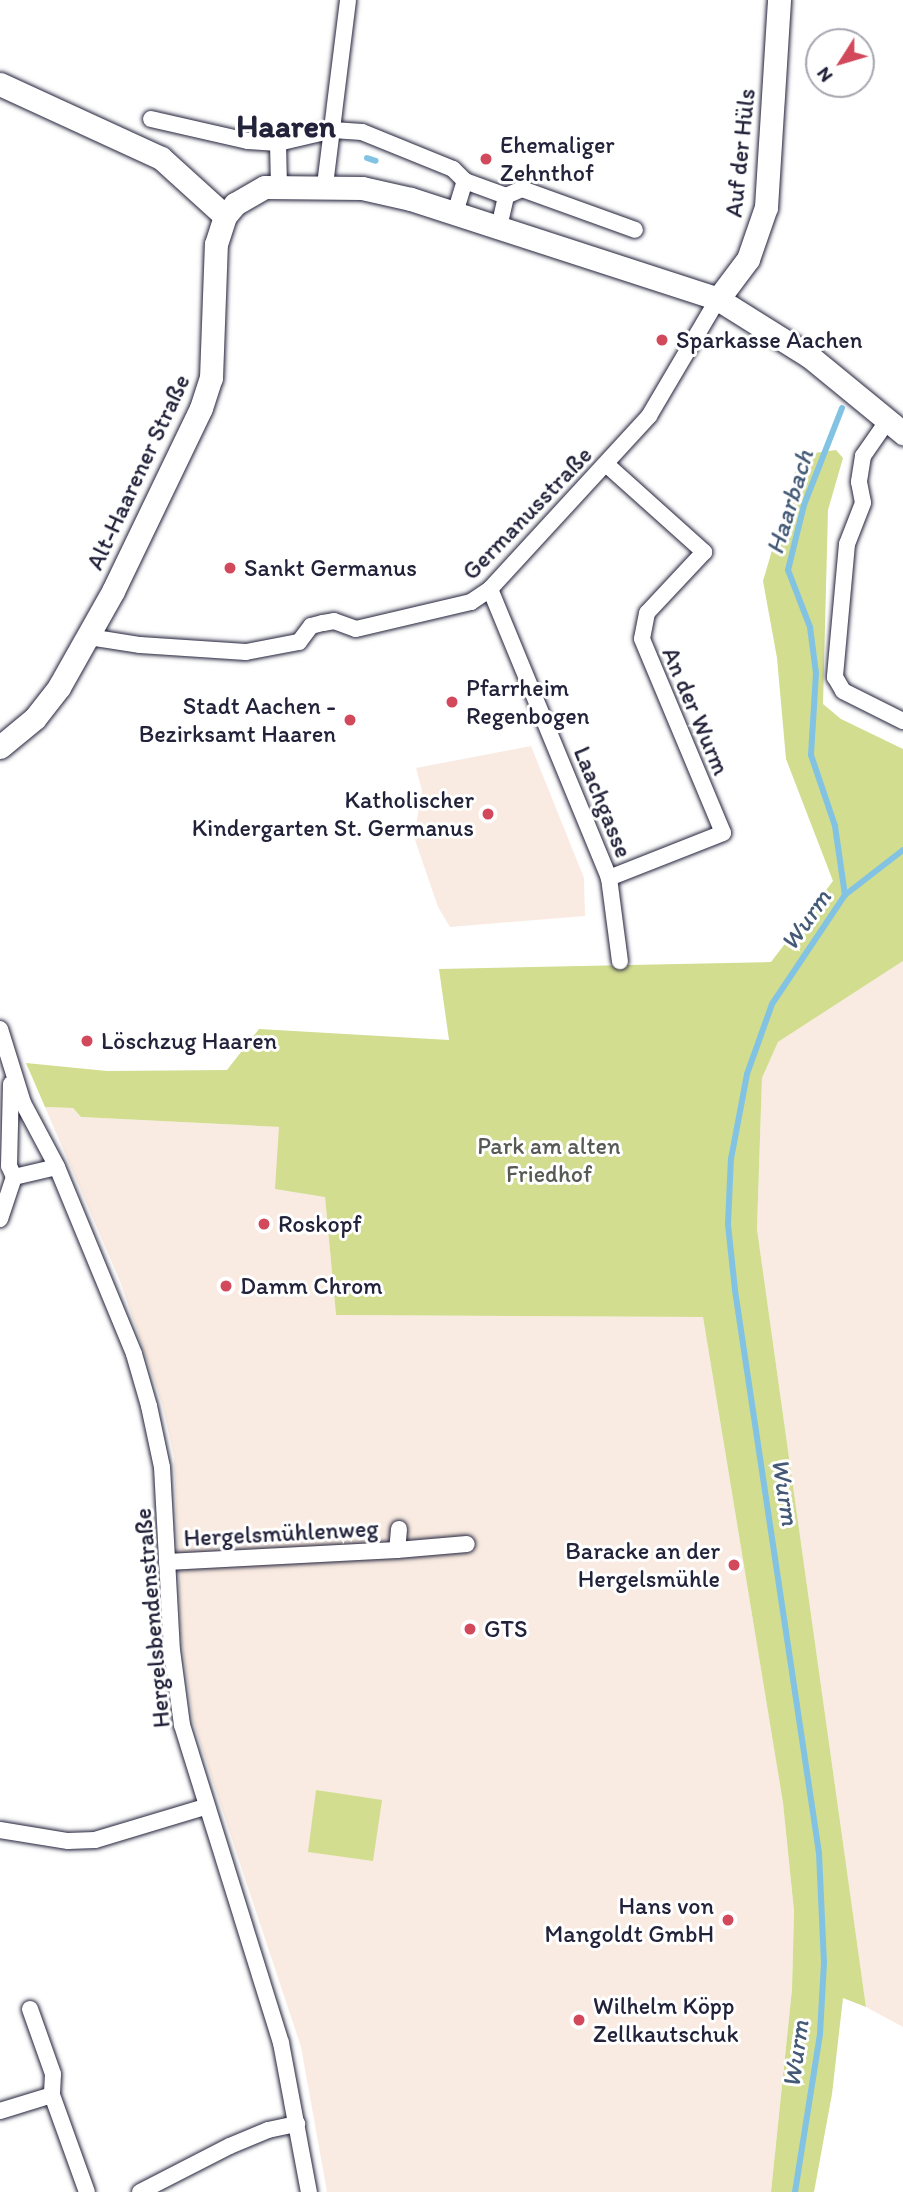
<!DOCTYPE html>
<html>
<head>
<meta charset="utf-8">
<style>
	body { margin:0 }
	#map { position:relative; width:903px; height:2192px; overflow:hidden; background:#fff; font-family:Itim,sans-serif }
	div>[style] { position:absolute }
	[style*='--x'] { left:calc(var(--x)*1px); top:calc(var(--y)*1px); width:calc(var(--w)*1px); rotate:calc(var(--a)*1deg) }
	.built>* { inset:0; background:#f9ebe1 }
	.green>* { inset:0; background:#d2dd90 }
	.stream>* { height:6px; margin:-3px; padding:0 3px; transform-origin:3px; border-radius:3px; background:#82c3e3 }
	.roads { filter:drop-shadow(0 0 2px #22223b) drop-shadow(0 0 2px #22223b) }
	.street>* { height:16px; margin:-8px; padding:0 8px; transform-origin:8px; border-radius:8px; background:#fff }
	.secondary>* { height:23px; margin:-11.5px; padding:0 11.5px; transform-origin:11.5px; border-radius:11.5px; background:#fff }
	.dots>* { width:19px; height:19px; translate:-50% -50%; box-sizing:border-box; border:4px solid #fff; border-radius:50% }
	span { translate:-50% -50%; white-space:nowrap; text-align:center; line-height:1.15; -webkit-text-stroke:6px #fff; paint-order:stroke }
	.poi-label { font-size:24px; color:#22223b }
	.left { translate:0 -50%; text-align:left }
	.right { translate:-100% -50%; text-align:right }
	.street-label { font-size:24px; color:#22223b }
	.park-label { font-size:24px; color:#575a54 }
	.water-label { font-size:26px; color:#445a76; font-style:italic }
	.district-label { font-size:32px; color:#22223b; font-weight:700 }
	.north { position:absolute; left:805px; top:28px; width:70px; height:70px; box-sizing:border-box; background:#fff; border:2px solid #a7a7b1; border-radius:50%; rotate:233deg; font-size:19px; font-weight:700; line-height:28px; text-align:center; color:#22223b }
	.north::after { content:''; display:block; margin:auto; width:24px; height:32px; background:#d1495b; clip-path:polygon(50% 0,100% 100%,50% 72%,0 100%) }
</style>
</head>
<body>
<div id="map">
	<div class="built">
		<i style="clip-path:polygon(531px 746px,584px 878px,585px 916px,450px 927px,438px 907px,414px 837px,422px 791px,416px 768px)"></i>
		<i style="clip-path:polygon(903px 961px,903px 2027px,866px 2007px,757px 1229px,762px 1078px,778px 1042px)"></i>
		<i style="clip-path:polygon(45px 1107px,73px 1108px,81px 1117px,279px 1127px,325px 1196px,336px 1315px,703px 1317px,783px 1803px,794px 1911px,792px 1989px,771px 2192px,327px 2192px,301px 2047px,193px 1722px,181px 1635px,174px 1457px,162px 1404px,120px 1281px)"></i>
	</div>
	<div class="green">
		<i style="clip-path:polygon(836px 450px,843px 458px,828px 510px,823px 704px,841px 719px,903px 749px,903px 961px,778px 1042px,762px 1078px,757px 1229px,866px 2007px,843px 1998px,832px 2094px,814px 2192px,771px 2192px,792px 1989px,794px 1911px,783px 1803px,703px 1317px,336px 1315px,325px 1197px,275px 1189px,279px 1127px,81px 1117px,73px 1108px,45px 1107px,26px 1063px,107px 1071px,227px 1070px,259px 1029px,449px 1040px,439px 969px,771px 962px,833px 881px,786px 759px,777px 658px,763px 581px,800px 455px)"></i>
		<i style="clip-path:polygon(316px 1790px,382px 1800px,373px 1861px,308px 1852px)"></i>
	</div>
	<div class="stream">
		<i style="--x:367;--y:158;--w:9;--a:18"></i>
		<i style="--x:842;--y:408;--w:104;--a:111.4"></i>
		<i style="--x:804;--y:505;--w:67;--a:103.8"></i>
		<i style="--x:788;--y:570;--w:61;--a:68.9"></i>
		<i style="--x:810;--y:627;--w:46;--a:82.6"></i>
		<i style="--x:816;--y:673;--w:82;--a:93.5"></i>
		<i style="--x:811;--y:755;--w:75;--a:71.3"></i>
		<i style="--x:835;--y:826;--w:70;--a:81.8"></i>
		<i style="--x:795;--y:2192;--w:160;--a:-81"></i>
		<i style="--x:820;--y:2034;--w:71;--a:-86.8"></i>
		<i style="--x:824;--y:1963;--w:110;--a:-92.6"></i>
		<i style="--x:819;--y:1853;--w:569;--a:-98.49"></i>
		<i style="--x:735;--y:1290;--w:66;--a:-96.1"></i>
		<i style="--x:728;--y:1224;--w:65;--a:-87.4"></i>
		<i style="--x:731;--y:1159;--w:86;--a:-79.3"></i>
		<i style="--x:747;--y:1074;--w:74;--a:-70.3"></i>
		<i style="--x:772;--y:1004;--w:131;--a:-56.2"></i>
		<i style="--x:845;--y:895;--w:73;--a:-37.8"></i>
	</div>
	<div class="roads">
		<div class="street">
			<i style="--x:151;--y:119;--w:99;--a:12.8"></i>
			<i style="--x:248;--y:141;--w:30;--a:4"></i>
			<i style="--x:278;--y:143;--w:57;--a:-13.3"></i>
			<i style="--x:333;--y:130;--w:29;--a:4"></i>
			<i style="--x:362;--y:132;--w:98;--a:22.1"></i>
			<i style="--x:453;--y:169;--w:17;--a:45"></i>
			<i style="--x:465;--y:181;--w:44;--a:20.1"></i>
			<i style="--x:506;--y:196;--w:17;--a:-24"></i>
			<i style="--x:522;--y:189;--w:120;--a:19.9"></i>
			<i style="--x:278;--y:143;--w:43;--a:88.7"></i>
			<i style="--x:325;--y:185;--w:186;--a:-82.9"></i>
			<i style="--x:455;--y:213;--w:34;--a:-73"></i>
			<i style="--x:499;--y:227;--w:32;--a:-77"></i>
			<i style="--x:888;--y:420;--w:44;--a:124.8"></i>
			<i style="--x:863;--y:456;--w:26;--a:99"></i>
			<i style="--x:859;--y:482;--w:21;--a:79"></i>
			<i style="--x:863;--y:503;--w:44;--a:111.3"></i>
			<i style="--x:847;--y:544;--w:134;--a:95.2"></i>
			<i style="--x:835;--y:677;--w:16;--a:60"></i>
			<i style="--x:843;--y:691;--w:67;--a:26.6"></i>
			<i style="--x:606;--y:464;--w:132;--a:41.9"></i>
			<i style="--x:704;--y:552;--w:83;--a:133.1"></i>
			<i style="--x:647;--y:613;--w:26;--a:101"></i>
			<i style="--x:642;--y:639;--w:210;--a:67.3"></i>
			<i style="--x:723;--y:833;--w:123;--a:158.5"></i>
			<i style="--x:490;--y:589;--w:313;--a:67.6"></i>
			<i style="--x:609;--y:878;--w:84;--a:82.5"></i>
			<i style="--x:89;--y:637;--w:52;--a:8.9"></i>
			<i style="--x:140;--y:645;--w:106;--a:3.8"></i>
			<i style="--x:246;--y:652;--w:54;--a:-10.7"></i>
			<i style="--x:299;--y:642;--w:20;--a:-53"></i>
			<i style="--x:311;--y:626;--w:12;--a:-14"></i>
			<i style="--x:323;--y:623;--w:11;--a:-10"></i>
			<i style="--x:334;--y:621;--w:23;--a:20"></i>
			<i style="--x:356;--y:629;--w:118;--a:-13.2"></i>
			<i style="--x:471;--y:602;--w:23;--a:-34"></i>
			<i style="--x:490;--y:589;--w:235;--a:-47.4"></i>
			<i style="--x:649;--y:416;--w:136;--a:-59.5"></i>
			<i style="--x:0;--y:1029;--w:77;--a:72.7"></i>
			<i style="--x:23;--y:1103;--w:72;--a:62"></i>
			<i style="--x:57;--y:1167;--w:202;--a:67.6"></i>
			<i style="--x:134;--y:1354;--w:54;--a:73.9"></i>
			<i style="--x:149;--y:1406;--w:62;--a:78"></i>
			<i style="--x:162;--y:1467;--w:183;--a:86.9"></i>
			<i style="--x:172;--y:1650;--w:76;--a:82.4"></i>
			<i style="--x:182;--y:1725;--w:333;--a:72.7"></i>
			<i style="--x:281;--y:2043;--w:152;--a:79.4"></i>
			<i style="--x:14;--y:1177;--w:44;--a:-13.1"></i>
			<i style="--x:0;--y:1219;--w:44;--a:-71.6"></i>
			<i style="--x:14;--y:1177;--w:12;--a:-114"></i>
			<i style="--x:9;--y:1166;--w:82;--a:-88.6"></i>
			<i style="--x:399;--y:1529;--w:21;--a:95"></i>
			<i style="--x:397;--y:1550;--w:70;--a:-4.9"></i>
			<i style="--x:167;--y:1562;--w:230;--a:-3"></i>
			<i style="--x:0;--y:1830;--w:69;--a:9.2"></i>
			<i style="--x:68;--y:1841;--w:27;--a:-2"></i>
			<i style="--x:95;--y:1840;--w:115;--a:-16.7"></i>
			<i style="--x:30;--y:2009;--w:69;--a:70.5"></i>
			<i style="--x:53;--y:2074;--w:21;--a:93"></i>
			<i style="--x:0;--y:2111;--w:54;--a:-17.1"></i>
			<i style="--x:52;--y:2095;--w:103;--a:70.2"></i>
			<i style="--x:140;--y:2192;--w:101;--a:-27.1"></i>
			<i style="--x:230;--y:2146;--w:41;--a:-22.8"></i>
			<i style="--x:268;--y:2130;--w:30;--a:-12"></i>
		</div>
		<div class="secondary">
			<i style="--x:0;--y:84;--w:177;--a:24.7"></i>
			<i style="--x:161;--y:158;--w:86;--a:42.2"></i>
			<i style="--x:718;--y:299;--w:50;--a:-53.1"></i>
			<i style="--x:748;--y:259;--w:55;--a:-70.9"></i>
			<i style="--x:766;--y:207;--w:207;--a:-86.4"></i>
			<i style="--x:0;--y:747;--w:45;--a:-39.6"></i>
			<i style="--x:35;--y:718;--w:39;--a:-52"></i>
			<i style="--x:59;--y:687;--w:110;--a:-60.6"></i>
			<i style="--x:113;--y:591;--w:203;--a:-64.3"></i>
			<i style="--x:201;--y:408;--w:32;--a:-72"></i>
			<i style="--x:211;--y:378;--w:134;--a:-87.9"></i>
			<i style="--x:216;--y:244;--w:29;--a:-72"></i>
			<i style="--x:225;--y:216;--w:16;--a:-50"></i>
			<i style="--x:235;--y:204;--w:34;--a:-30"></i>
			<i style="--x:265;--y:187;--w:97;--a:0.6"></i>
			<i style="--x:362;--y:188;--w:50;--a:12.7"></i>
			<i style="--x:411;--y:199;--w:323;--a:18"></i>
			<i style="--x:718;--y:299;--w:107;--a:32.1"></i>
			<i style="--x:809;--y:356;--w:122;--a:39.3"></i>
		</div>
	</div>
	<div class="dots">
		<i style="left:486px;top:159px;background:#d1495b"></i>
		<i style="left:662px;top:340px;background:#d1495b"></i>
		<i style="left:230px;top:568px;background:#d1495b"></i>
		<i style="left:452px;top:702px;background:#d1495b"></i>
		<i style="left:350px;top:720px;background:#d1495b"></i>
		<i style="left:488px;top:814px;background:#d1495b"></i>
		<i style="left:87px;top:1041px;background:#d1495b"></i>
		<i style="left:264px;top:1224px;background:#d1495b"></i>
		<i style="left:226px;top:1286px;background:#d1495b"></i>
		<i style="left:734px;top:1565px;background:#d1495b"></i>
		<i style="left:470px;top:1629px;background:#d1495b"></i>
		<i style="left:728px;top:1920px;background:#d1495b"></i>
		<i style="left:579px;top:2020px;background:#d1495b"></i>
	</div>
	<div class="poi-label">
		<span class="left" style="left:500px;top:159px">Ehemaliger<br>Zehnthof</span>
		<span class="left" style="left:676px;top:340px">Sparkasse Aachen</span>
		<span class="left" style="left:244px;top:568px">Sankt Germanus</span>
		<span class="left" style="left:466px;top:702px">Pfarrheim<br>Regenbogen</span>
		<span class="right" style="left:336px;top:720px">Stadt Aachen -<br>Bezirksamt Haaren</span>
		<span class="right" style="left:474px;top:814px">Katholischer<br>Kindergarten St. Germanus</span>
		<span class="left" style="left:101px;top:1041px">Löschzug Haaren</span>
		<span class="left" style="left:278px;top:1224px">Roskopf</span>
		<span class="left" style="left:240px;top:1286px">Damm Chrom</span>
		<span class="right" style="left:720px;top:1565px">Baracke an der<br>Hergelsmühle</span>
		<span class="left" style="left:484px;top:1629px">GTS</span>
		<span class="right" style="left:714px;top:1920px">Hans von<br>Mangoldt GmbH</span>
		<span class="left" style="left:593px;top:2020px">Wilhelm Köpp<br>Zellkautschuk</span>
	</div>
	<div class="street-label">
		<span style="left:740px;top:153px;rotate:-84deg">Auf der Hüls</span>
		<span style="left:138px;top:472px;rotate:-65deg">Alt-Haarener Straße</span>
		<span style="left:527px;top:513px;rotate:-46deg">Germanusstraße</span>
		<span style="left:696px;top:711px;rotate:67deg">An der Wurm</span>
		<span style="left:603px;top:802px;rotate:68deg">Laachgasse</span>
		<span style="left:281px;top:1533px;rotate:-3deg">Hergelsmühlenweg</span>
		<span style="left:152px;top:1618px;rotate:-95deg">Hergelsbendenstraße</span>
	</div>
	<div class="park-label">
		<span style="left:549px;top:1160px">Park am alten<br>Friedhof</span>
	</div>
	<div class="water-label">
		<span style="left:790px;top:502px;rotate:-73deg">Haarbach</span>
		<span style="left:806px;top:920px;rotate:-55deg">Wurm</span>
		<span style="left:785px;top:1492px;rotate:81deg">Wurm</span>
		<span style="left:796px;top:2054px;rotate:-82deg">Wurm</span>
	</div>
	<div class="district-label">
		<span style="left:286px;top:126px">Haaren</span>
	</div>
	<div class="north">N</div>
</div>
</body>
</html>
